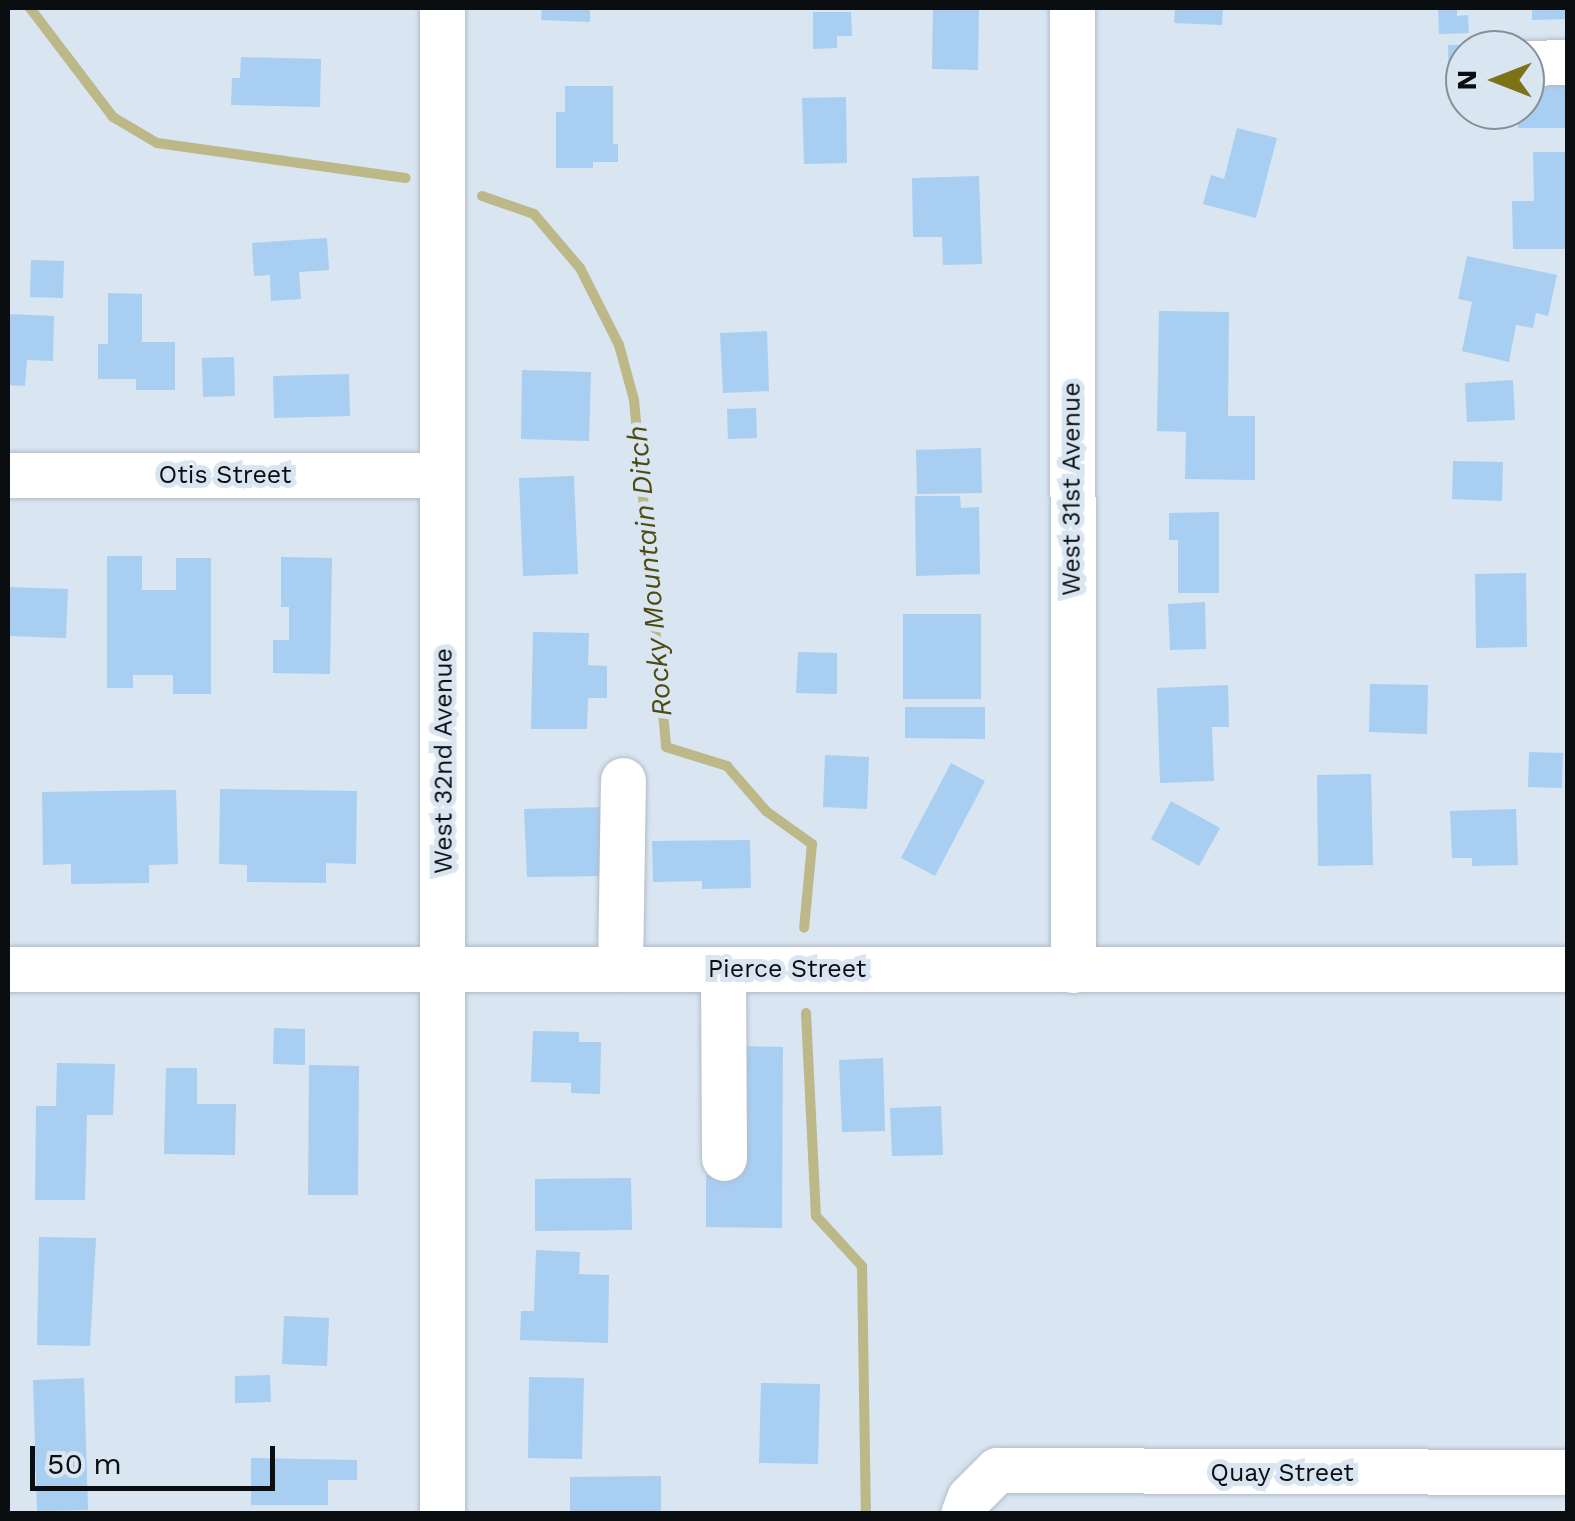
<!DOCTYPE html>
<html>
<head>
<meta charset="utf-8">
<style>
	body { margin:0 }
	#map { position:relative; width:1575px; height:1521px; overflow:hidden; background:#d9e5f1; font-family:"Work Sans",sans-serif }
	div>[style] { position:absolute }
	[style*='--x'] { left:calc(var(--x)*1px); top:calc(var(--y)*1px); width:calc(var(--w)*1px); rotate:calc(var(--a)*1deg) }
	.stream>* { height:10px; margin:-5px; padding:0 5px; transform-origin:5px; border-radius:5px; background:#bcb888 }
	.building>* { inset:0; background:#a8cef2 }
	.roads { filter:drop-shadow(0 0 2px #b0bcc7) drop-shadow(0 0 2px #b0bcc7) }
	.minor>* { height:45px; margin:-22.5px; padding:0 22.5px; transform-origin:22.5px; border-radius:22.5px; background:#fff }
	span { translate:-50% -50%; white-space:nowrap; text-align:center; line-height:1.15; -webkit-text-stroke:10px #d9e5f1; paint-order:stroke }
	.street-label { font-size:25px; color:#0a0e11 }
	.water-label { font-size:28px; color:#4f4a10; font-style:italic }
	.frame { position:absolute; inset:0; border:10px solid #0a0e11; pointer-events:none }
	.north { position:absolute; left:1445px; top:30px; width:100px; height:100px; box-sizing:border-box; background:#d9e5f1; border:2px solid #868f97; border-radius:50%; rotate:270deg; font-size:28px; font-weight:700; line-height:40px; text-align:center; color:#0a0e11 }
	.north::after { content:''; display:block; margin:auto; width:35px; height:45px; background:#7b7315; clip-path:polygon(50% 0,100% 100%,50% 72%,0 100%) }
	.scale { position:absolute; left:30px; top:1446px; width:245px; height:45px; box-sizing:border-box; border:5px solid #0a0e11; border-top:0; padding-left:12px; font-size:30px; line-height:35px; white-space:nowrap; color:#0a0e11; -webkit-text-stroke:8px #d9e5f1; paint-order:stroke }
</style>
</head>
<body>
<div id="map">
	<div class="stream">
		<i style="--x:30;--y:8;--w:137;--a:52.7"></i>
		<i style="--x:113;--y:117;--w:51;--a:30.6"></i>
		<i style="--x:157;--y:143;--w:251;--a:8"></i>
		<i style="--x:482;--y:196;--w:55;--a:19.1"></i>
		<i style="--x:534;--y:214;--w:71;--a:49.6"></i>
		<i style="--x:580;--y:268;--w:86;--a:63.1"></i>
		<i style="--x:619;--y:345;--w:57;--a:74.7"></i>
		<i style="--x:634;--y:400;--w:348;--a:84.7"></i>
		<i style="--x:666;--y:747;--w:64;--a:17.3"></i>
		<i style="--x:727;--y:766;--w:60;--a:49.1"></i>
		<i style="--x:766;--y:811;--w:57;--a:35.7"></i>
		<i style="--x:812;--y:844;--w:84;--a:95.4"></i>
		<i style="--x:806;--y:1013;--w:203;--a:87.2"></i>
		<i style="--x:816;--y:1216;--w:68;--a:47.4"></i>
		<i style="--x:862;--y:1266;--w:248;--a:89.1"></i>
	</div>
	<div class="building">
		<i style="clip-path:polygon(542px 8px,590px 8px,590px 22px,541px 20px)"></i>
		<i style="clip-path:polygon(933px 8px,979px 8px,978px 70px,932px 69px)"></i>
		<i style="clip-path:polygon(1175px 8px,1223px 8px,1222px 25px,1174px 23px)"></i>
		<i style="clip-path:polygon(1438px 8px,1457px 8px,1457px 16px,1468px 15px,1469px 33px,1439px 34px)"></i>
		<i style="clip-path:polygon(1532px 8px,1568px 8px,1568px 19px,1532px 20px)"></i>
		<i style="clip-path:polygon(813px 12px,851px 12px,852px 36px,837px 36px,837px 48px,813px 49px)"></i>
		<i style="clip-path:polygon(1494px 44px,1494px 50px,1465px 50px,1465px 85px,1449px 86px,1448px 45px)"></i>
		<i style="clip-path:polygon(241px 57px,321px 59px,320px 107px,231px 105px,232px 78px,240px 78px)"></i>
		<i style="clip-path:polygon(1525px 77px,1568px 77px,1568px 128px,1518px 128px,1518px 110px,1525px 110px)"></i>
		<i style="clip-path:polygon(565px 86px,613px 86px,613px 144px,618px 144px,618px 162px,593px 162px,593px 168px,556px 168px,556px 112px,565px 112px)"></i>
		<i style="clip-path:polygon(846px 97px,847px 163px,804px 164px,802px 98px)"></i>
		<i style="clip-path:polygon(1237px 128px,1277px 138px,1256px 218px,1203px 204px,1211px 175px,1224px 179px)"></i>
		<i style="clip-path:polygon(1533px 152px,1568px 152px,1568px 249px,1513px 249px,1512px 201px,1534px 201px)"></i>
		<i style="clip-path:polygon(979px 176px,982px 264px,943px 265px,942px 237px,913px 237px,912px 178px)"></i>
		<i style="clip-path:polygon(327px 238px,329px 270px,299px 272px,301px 299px,271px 301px,270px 275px,254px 276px,252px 243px)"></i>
		<i style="clip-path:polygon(1467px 256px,1557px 275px,1548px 316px,1536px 313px,1533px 328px,1516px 325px,1509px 362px,1462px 351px,1472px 302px,1458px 299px)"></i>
		<i style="clip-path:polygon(31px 260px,64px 261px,63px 298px,30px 297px)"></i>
		<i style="clip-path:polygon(108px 293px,142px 294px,142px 342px,175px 342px,175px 390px,136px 390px,136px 379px,98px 379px,98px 344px,108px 344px)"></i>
		<i style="clip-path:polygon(1159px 311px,1229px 312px,1228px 416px,1255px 416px,1255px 480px,1185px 479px,1186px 432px,1157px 431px)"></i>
		<i style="clip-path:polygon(8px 314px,54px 316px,53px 361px,27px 360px,25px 386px,8px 385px)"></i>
		<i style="clip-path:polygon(767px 331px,769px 391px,723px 393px,720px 333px)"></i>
		<i style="clip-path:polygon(234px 357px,235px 396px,203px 397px,202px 358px)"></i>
		<i style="clip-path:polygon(522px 370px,591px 372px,589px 441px,521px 439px)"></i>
		<i style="clip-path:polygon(349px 374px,350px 416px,274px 418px,273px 376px)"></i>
		<i style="clip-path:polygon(1513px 380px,1515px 420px,1467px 422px,1465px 383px)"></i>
		<i style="clip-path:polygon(756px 408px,757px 438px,728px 439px,727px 409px)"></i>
		<i style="clip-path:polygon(981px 448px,982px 493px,917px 494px,916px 450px)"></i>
		<i style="clip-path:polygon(1453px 461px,1503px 462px,1502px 501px,1452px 499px)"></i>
		<i style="clip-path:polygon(574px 476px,578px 574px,523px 576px,519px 478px)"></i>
		<i style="clip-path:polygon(915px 496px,960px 496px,961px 508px,979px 507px,980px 574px,916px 576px)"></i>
		<i style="clip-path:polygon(1219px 512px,1219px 593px,1178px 593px,1178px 540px,1169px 540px,1169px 513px)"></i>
		<i style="clip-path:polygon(107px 556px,142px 556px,142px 590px,176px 590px,176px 558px,211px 558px,211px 694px,173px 694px,173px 675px,133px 675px,133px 688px,107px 688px)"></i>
		<i style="clip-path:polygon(281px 557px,332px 558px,330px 674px,273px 673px,273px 640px,289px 640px,289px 607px,281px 607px)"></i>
		<i style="clip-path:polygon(1526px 573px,1527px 647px,1476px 648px,1475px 574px)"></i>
		<i style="clip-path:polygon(8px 587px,68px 589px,66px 638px,8px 636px)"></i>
		<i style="clip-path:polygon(1205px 602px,1206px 649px,1170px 650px,1168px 604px)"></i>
		<i style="clip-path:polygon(903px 614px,981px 614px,981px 699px,903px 699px)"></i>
		<i style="clip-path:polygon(533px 632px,589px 633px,588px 665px,607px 666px,607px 698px,588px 698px,587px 729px,531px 729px)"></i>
		<i style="clip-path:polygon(798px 652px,837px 653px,837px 694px,796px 693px)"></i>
		<i style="clip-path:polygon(1370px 684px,1428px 685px,1427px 734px,1369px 732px)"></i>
		<i style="clip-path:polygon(1228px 685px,1229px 727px,1212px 727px,1214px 781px,1160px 783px,1157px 688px)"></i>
		<i style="clip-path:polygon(905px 707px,985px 707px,985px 739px,905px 738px)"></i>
		<i style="clip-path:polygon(1529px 752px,1563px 753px,1562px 788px,1528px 787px)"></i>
		<i style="clip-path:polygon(825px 755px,869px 757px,867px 809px,823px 807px)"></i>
		<i style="clip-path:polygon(951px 763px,985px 781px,935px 876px,901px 858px)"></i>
		<i style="clip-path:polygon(1371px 774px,1373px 865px,1318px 866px,1317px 775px)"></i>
		<i style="clip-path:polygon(220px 789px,357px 791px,356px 864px,326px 863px,326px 883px,247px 882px,247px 865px,219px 864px)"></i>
		<i style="clip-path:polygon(176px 790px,178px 864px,149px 865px,149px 883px,71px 884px,71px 864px,43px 865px,42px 792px)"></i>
		<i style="clip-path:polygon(1171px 801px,1220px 828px,1199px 866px,1151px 839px)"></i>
		<i style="clip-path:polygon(610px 807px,611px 876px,527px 877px,524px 809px)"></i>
		<i style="clip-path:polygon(1516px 809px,1518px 865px,1472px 866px,1472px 858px,1452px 858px,1450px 811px)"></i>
		<i style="clip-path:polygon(750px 840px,751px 888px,702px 889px,702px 881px,653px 882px,652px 841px)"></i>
		<i style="clip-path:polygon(274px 1028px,305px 1029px,305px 1065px,273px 1064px)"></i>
		<i style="clip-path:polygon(533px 1031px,579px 1032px,579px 1042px,601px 1042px,600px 1094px,571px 1093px,571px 1083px,531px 1082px)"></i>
		<i style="clip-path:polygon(739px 1046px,783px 1047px,782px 1228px,706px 1227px,706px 1175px,738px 1176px)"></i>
		<i style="clip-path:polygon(883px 1058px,885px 1131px,842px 1132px,839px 1060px)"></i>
		<i style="clip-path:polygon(57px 1063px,115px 1064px,113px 1115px,87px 1115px,85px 1200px,35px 1200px,36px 1106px,56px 1106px)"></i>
		<i style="clip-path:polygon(309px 1065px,359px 1066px,358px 1195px,308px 1195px)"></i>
		<i style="clip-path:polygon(166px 1068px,197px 1068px,197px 1104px,236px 1104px,235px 1155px,164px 1154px)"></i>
		<i style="clip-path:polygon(941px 1106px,943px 1155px,892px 1156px,890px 1108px)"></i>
		<i style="clip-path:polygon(631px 1178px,632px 1230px,535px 1231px,535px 1179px)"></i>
		<i style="clip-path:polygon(39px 1237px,96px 1238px,90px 1346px,37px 1345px)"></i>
		<i style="clip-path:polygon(536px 1250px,580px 1252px,579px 1274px,609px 1275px,608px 1343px,520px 1340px,521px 1311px,534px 1311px)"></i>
		<i style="clip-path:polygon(284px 1316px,329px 1318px,327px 1366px,282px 1364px)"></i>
		<i style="clip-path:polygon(270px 1375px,271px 1402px,235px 1403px,235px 1376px)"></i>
		<i style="clip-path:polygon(529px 1377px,584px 1378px,582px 1459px,528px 1458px)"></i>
		<i style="clip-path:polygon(84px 1378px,88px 1510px,37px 1511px,33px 1380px)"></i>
		<i style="clip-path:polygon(761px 1383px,820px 1384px,818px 1464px,759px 1463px)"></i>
		<i style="clip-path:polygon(251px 1458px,357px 1460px,357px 1480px,328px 1480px,328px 1505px,251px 1505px)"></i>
		<i style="clip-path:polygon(661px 1476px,661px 1514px,570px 1514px,570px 1477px)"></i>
	</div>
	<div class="roads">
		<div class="minor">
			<i style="--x:442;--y:8;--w:1506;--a:90"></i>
			<i style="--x:1072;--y:8;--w:962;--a:89.94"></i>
			<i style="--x:1525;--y:63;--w:43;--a:-1.3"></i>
			<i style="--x:8;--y:475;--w:434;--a:0"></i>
			<i style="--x:8;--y:969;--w:1560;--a:0"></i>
			<i style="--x:620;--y:969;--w:189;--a:-89.1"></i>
			<i style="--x:723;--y:969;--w:189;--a:89.7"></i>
			<i style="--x:963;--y:1514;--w:17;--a:-69"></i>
			<i style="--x:969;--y:1498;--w:40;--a:-45"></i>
			<i style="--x:997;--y:1470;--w:571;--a:0.2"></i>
		</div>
	</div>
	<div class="street-label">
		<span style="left:225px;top:475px">Otis Street</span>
		<span style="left:1072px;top:489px;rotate:-90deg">West 31st Avenue</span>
		<span style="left:444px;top:761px;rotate:-90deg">West 32nd Avenue</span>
		<span style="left:787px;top:969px">Pierce Street</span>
		<span style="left:1282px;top:1473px">Quay Street</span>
	</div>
	<div class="water-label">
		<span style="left:650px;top:571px;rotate:-95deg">Rocky Mountain Ditch</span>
	</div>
	<div class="frame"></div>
	<div class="north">N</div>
	<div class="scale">50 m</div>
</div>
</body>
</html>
